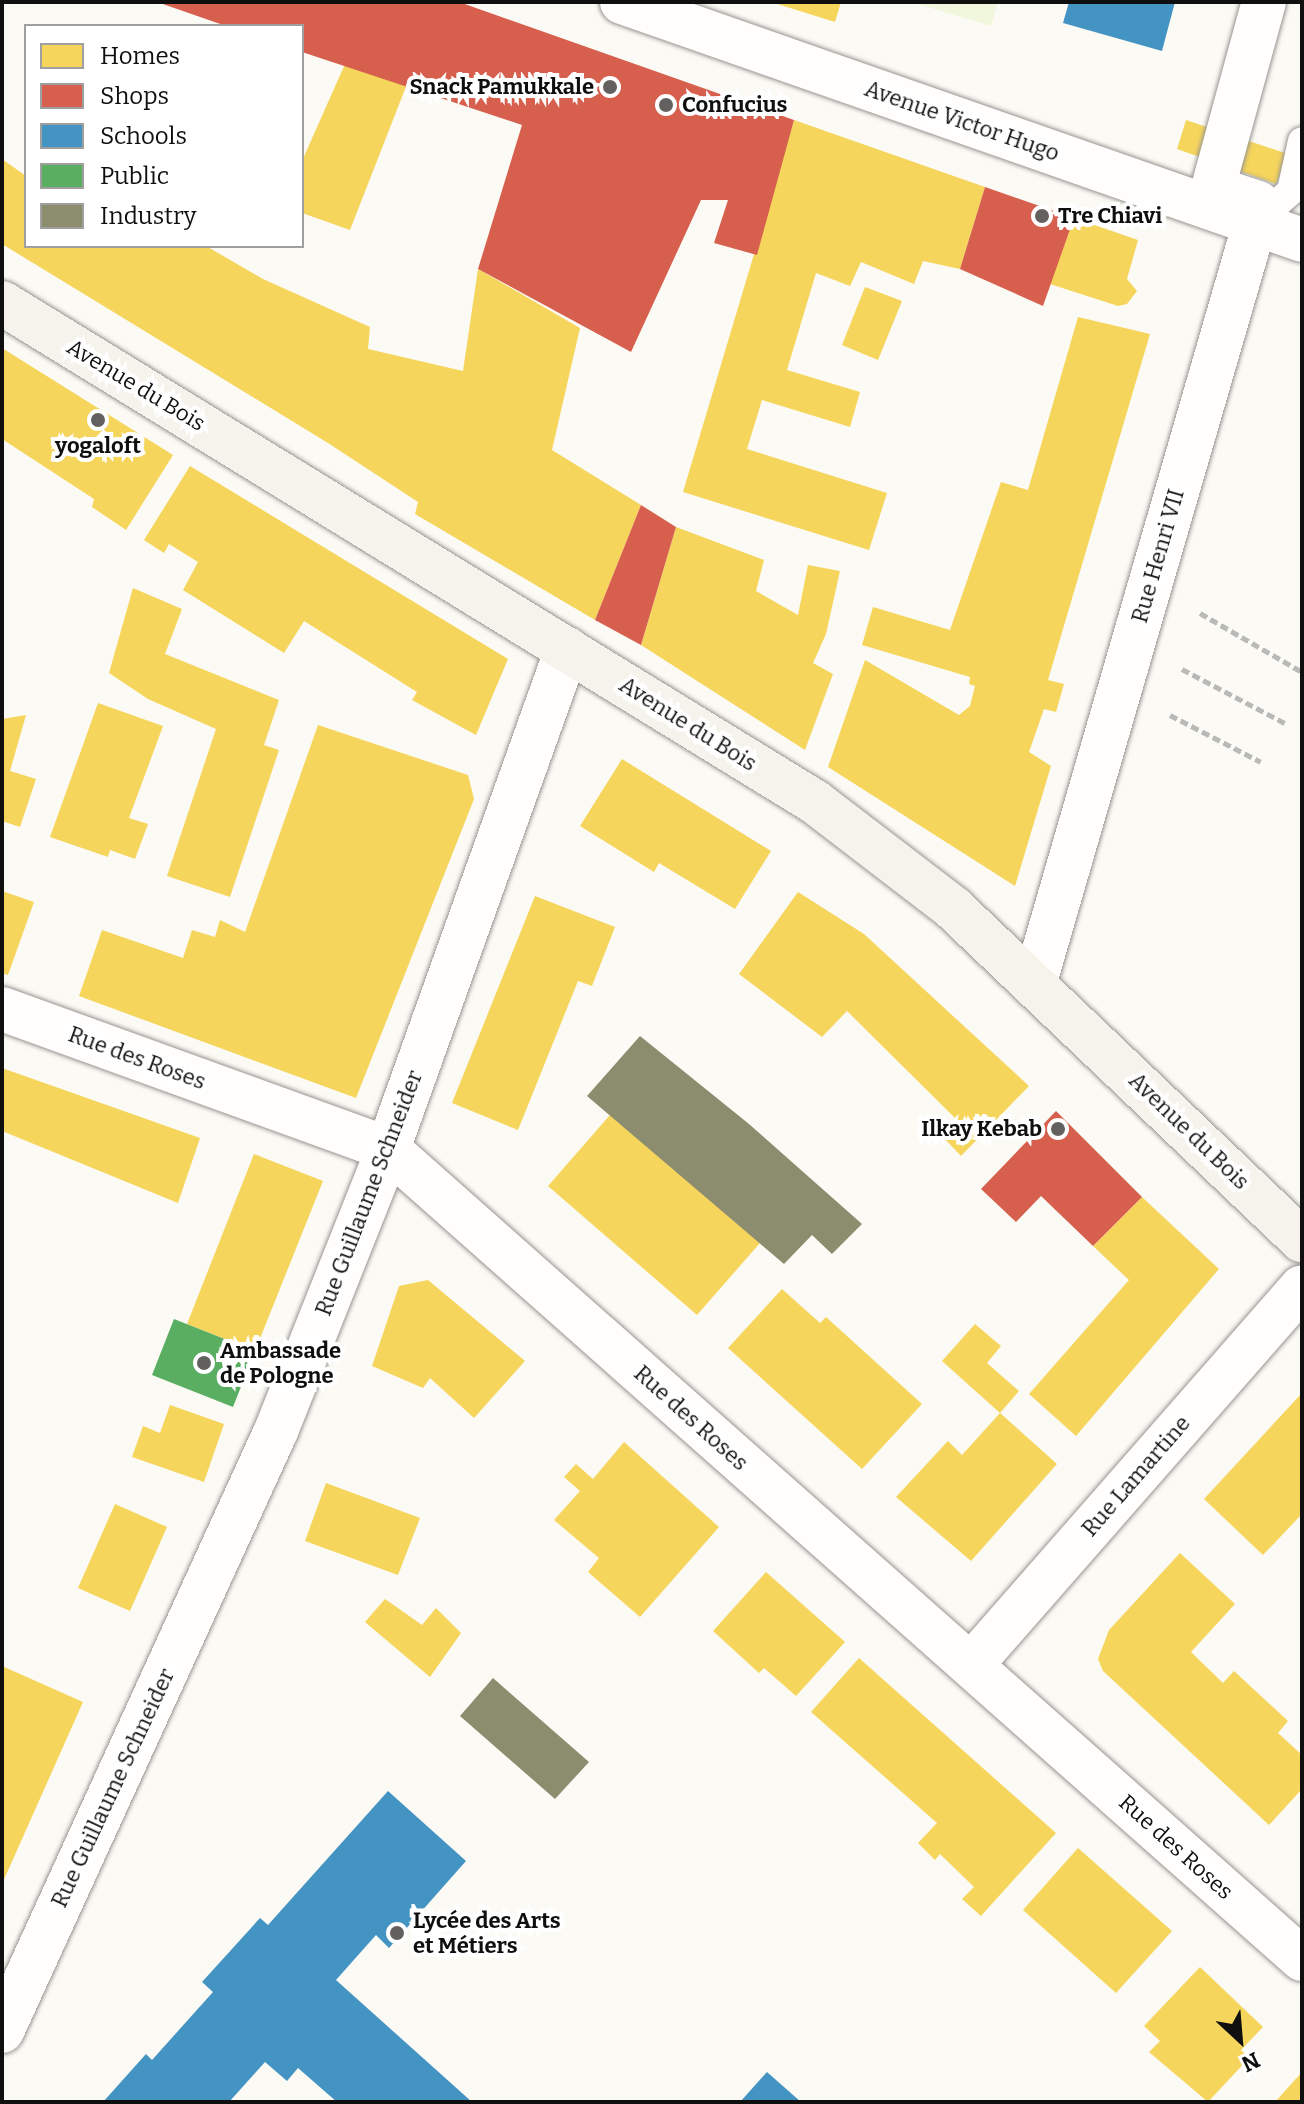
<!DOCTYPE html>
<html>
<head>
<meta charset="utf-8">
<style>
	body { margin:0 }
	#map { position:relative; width:1304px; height:2104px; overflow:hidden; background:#fcfaf4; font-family:Bitter,serif }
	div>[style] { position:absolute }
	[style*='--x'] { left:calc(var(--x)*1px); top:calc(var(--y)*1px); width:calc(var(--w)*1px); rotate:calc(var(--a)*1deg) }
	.pitch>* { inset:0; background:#f1f7dc }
	.homes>* { inset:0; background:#f6d55c }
	.shops>* { inset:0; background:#d6604d }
	.schools>* { inset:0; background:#4393c3 }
	.public>* { inset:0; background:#5aae61 }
	.industry>* { inset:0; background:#8c8c6e }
	.path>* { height:5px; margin-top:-2.5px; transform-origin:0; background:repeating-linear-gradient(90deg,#b9b9b8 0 8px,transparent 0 12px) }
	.roads { filter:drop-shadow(0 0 2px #969592) drop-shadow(0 0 2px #969592) }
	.lane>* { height:28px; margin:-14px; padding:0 14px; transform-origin:14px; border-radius:14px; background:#fffefd }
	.street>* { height:44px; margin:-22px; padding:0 22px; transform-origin:22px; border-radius:22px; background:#fffefd }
	.secondary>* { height:44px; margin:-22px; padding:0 22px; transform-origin:22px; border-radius:22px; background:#f5f3eb }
	.dots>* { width:22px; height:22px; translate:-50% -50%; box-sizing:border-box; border:4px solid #fff; border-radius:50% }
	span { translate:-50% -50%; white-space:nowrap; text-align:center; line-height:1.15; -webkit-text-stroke:8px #fff; paint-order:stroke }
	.poi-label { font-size:22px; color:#0f0f0f; font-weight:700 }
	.right { translate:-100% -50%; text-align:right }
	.left { translate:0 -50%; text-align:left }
	.street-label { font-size:22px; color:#0f0f0f }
	.frame { position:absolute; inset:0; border:4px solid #0f0f0f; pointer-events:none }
	.legend { position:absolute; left:24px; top:24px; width:280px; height:224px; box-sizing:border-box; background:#fff; border:2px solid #9f9f9f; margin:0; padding:10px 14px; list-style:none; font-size:24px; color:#0f0f0f }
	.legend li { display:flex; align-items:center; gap:16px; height:40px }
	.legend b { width:40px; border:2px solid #9f9f9f }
	.north { position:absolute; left:1200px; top:2000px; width:80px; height:80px; -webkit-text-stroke:6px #fff; paint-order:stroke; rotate:154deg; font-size:22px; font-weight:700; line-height:32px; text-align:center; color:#0f0f0f }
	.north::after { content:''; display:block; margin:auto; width:28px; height:36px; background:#0f0f0f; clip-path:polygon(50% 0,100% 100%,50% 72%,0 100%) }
</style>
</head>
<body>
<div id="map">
	<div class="pitch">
		<i style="clip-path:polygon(911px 2px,998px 2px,991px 26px)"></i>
	</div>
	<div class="homes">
		<i style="clip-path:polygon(771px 2px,841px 2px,835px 22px)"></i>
		<i style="clip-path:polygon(345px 64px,407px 84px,350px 230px,302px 213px,302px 161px)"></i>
		<i style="clip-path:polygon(794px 120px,985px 187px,960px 269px,923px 261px,914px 284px,861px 262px,850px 286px,816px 273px,787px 370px,860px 392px,850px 427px,762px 400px,747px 449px,887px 493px,869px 550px,683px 492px)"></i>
		<i style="clip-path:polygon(1186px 120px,1288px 154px,1276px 184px,1177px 149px)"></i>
		<i style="clip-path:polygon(2px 159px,26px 176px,26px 246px,206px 246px,263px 279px,370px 327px,368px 349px,463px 371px,478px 269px,580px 328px,552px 450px,641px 505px,595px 620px,415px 514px,418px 502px,328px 443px,2px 244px)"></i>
		<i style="clip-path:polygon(1074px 218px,1138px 240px,1127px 279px,1137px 291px,1127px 304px,1118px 306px,1050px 284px)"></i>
		<i style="clip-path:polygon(865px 287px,902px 301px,878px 360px,842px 345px)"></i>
		<i style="clip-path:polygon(1078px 317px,1150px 334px,1048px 680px,1064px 684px,1056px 712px,1044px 709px,1029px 752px,1051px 766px,1015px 886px,828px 767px,865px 660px,959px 715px,970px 706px,975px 686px,969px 684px,970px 677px,862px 645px,873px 607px,950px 630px,1001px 482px,1028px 490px)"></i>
		<i style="clip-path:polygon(2px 348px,173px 455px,126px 530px,92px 507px,94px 499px,2px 439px)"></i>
		<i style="clip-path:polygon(190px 466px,508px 659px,476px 735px,412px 700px,417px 692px,304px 621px,284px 653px,183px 590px,198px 562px,169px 544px,164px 553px,144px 540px)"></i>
		<i style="clip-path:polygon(676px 527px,764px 560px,756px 591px,798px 615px,808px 565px,840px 571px,826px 634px,813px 663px,833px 674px,805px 750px,641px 645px)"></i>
		<i style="clip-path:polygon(133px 588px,182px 609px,165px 654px,279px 700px,264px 745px,279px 750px,230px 897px,167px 876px,216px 729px,148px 699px,109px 673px)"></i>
		<i style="clip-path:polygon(98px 703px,163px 726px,129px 818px,148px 824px,135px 859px,110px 850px,108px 857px,50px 837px)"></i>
		<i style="clip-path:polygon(26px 715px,10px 771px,36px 779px,20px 827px,2px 821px,2px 719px)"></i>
		<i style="clip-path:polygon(318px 725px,468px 775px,474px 799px,356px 1098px,79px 996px,102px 930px,183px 958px,192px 930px,215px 937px,220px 920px,245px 932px)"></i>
		<i style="clip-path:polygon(622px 759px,771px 851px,735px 909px,659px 863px,654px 872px,580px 826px)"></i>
		<i style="clip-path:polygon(2px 891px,34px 902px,8px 975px,2px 973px)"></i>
		<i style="clip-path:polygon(798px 892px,864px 934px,1029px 1086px,961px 1156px,942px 1136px,956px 1119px,847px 1011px,822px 1037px,739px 974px)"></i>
		<i style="clip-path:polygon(535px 896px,615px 927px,592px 986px,578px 981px,518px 1130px,452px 1103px)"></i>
		<i style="clip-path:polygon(2px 1068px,200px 1138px,178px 1203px,2px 1131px)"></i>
		<i style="clip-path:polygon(610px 1115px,760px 1243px,697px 1315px,548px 1186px)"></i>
		<i style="clip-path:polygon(254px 1154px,323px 1181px,255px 1351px,187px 1324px)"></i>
		<i style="clip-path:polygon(1142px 1197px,1219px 1269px,1076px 1436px,1029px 1394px,1129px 1280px,1093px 1246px)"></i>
		<i style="clip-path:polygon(428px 1280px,525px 1361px,474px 1418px,430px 1378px,423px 1388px,372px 1366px,399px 1286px)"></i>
		<i style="clip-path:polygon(782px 1289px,820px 1323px,826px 1317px,922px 1404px,862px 1469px,728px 1348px)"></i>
		<i style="clip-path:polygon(975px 1324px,1001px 1346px,987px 1363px,1019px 1391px,1000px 1413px,942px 1361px)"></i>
		<i style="clip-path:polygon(1302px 1393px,1302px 1514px,1263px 1555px,1204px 1499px)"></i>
		<i style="clip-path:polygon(170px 1405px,224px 1424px,204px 1482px,132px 1457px,143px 1426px,160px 1433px)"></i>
		<i style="clip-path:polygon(1000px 1413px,1057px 1464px,971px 1561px,896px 1497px,948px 1441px,962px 1455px)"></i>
		<i style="clip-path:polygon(624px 1442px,719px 1527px,640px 1617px,588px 1572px,599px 1558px,554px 1520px,580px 1491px,564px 1477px,576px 1464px,593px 1479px)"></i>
		<i style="clip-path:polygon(326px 1483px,420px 1518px,398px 1575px,305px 1541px)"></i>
		<i style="clip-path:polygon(115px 1504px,167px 1527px,130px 1611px,78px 1588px)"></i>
		<i style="clip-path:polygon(1180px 1553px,1235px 1604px,1191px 1652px,1223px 1683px,1234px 1671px,1288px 1721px,1278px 1733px,1302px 1755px,1302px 1789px,1269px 1825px,1103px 1671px,1098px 1659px,1109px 1630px)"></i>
		<i style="clip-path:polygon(766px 1572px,845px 1642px,796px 1696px,764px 1668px,759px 1673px,713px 1631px)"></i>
		<i style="clip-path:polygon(385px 1599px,422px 1625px,436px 1608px,461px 1633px,430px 1677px,365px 1622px)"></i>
		<i style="clip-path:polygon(859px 1658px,1056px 1833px,981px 1916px,962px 1899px,974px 1887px,940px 1854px,935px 1860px,918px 1843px,937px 1823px,811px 1712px)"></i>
		<i style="clip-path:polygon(2px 1666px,83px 1702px,2px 1884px)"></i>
		<i style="clip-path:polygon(1078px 1848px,1172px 1931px,1116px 1993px,1023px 1910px)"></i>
		<i style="clip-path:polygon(1200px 1967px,1263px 2027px,1241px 2050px,1249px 2058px,1208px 2102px,1149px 2052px,1160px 2041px,1144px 2026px)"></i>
		<i style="clip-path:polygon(1302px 2072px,1302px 2102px,1275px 2102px)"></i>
	</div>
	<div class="shops">
		<i style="clip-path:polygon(157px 2px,459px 2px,794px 120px,757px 255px,714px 243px,728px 200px,701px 200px,631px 352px,478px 269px,522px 125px,302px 52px,302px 26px,226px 26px)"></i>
		<i style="clip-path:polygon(985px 187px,1074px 218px,1043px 306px,960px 269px)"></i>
		<i style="clip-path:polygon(641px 505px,676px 527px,641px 645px,595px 620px)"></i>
		<i style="clip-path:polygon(1056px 1111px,1142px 1197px,1093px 1246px,1041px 1196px,1016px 1222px,981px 1189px)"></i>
	</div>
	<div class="schools">
		<i style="clip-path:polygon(1069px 2px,1175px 2px,1162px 51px,1063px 23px)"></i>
		<i style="clip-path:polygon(388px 1791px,466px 1861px,389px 1948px,376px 1935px,336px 1980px,472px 2102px,337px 2102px,298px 2068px,287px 2081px,265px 2062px,229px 2102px,103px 2102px,146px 2054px,152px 2060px,213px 1992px,202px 1982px,260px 1918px,268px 1925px)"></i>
		<i style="clip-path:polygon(767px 2072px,801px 2102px,740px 2102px)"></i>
	</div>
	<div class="public">
		<i style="clip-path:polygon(174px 1319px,255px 1351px,233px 1407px,152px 1375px)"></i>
	</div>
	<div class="industry">
		<i style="clip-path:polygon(640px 1036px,749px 1124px,862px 1224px,832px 1254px,812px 1235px,784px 1264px,587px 1096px)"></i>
		<i style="clip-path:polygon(493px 1678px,589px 1762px,555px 1799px,460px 1716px)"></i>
	</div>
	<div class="path">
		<i style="--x:1200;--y:613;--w:118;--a:30"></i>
		<i style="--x:1182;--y:669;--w:116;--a:27.7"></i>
		<i style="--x:1170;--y:715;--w:102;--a:27.3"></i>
	</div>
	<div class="roads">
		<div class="lane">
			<i style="--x:1255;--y:223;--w:48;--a:-41.6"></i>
			<i style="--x:1291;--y:191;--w:51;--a:-77.6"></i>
		</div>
		<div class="street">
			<i style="--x:622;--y:2;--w:720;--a:19.29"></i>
			<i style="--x:1258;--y:203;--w:47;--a:-161.6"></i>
			<i style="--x:1213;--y:188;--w:193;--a:-74.7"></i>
			<i style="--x:1034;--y:985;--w:793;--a:-73.83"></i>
			<i style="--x:2;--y:1009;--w:411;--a:19.9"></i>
			<i style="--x:388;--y:1149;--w:1221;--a:41.55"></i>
			<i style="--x:971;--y:1665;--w:502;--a:-48.79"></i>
			<i style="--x:2;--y:2031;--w:660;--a:-65.46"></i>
			<i style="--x:276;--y:1431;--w:303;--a:-68.3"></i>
			<i style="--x:388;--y:1149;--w:531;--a:-70.3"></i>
		</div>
		<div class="secondary">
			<i style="--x:2;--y:303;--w:954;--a:31.54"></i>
			<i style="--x:815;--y:802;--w:174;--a:37.5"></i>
			<i style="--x:953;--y:908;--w:482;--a:43.6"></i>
		</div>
	</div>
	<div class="dots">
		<i style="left:610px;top:87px;background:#62615f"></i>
		<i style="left:666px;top:105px;background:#62615f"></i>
		<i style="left:1042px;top:216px;background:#62615f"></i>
		<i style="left:98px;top:420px;background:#62615f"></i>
		<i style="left:1058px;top:1129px;background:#62615f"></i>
		<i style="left:204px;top:1363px;background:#62615f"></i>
		<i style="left:397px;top:1933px;background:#62615f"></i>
	</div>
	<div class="poi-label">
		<span class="right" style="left:594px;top:87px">Snack Pamukkale</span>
		<span class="left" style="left:682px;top:105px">Confucius</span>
		<span class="left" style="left:1058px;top:216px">Tre Chiavi</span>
		<span style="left:98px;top:446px">yogaloft</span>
		<span class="right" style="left:1042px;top:1129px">Ilkay Kebab</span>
		<span class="left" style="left:220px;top:1363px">Ambassade<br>de Pologne</span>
		<span class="left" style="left:413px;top:1933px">Lycée des Arts<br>et Métiers</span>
	</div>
	<div class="street-label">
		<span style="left:962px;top:121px;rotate:19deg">Avenue Victor Hugo</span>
		<span style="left:136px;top:385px;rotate:31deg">Avenue du Bois</span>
		<span style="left:1158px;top:556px;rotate:-74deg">Rue Henri VII</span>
		<span style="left:688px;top:724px;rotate:32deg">Avenue du Bois</span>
		<span style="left:137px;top:1058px;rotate:20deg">Rue des Roses</span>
		<span style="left:1189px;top:1131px;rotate:44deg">Avenue du Bois</span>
		<span style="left:369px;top:1193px;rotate:-69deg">Rue Guillaume Schneider</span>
		<span style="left:691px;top:1418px;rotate:42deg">Rue des Roses</span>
		<span style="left:1136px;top:1476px;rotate:-49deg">Rue Lamartine</span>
		<span style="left:113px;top:1788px;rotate:-65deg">Rue Guillaume Schneider</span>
		<span style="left:1176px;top:1847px;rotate:42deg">Rue des Roses</span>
	</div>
	<div class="frame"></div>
	<ul class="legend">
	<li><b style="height:22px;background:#f6d55c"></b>Homes</li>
	<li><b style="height:22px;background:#d6604d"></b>Shops</li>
	<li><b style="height:22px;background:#4393c3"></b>Schools</li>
	<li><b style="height:22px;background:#5aae61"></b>Public</li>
	<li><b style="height:22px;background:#8c8c6e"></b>Industry</li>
	</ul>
	<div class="north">N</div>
</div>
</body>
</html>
